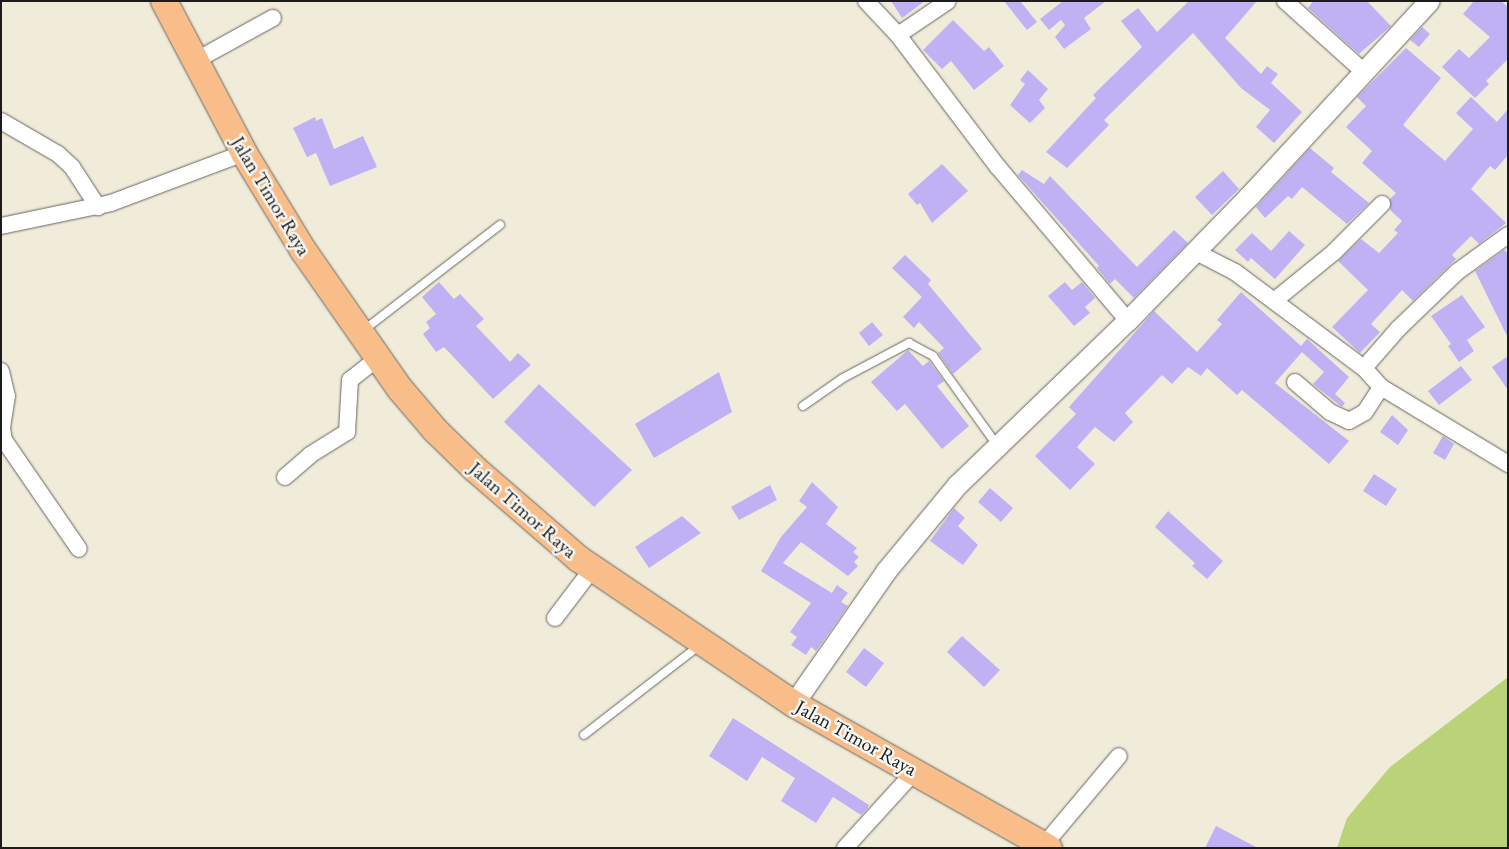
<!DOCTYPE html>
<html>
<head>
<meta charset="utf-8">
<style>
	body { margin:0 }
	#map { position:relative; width:1509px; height:849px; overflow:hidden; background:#f1ecda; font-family:"EB Garamond",serif }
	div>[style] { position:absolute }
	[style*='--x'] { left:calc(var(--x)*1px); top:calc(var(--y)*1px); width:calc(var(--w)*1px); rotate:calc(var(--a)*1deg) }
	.green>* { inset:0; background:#bad378 }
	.building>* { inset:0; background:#c0b1f5 }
	.roads { filter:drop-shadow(0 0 1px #67655e) drop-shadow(0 0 1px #67655e) }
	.service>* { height:8px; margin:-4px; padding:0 4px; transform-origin:4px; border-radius:4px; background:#fff }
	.minor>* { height:16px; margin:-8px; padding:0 8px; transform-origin:8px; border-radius:8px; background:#fff }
	.tertiary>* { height:20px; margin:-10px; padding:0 10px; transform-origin:10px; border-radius:10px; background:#fff }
	.trunk>* { height:26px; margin:-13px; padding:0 13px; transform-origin:13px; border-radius:13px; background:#f8bd89 }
	span { translate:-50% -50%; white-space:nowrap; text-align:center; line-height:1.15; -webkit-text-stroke:5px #f6f6f2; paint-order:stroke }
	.street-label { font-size:20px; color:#1c1c1c }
	.frame { position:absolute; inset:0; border:2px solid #1c1c1c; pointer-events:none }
</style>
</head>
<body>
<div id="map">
	<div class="green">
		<i style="clip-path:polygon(1508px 677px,1508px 848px,1337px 848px,1347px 818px,1390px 767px)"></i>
	</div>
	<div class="building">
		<i style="clip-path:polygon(891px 1px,925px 1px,902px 18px)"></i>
		<i style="clip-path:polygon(1004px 1px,1020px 1px,1037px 22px,1027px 30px)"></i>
		<i style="clip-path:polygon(1063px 1px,1106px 1px,1084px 18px,1091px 29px,1064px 49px,1055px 37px,1065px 25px,1061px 20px,1049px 30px,1040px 19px)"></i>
		<i style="clip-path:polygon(1189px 1px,1257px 1px,1225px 38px,1261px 74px,1267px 66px,1278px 74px,1271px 83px,1302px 112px,1274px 143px,1256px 127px,1270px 110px,1241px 88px,1193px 33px,1104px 120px,1109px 125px,1067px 168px,1046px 152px,1096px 98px,1093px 95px,1142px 47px,1121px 21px,1138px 8px,1157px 32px)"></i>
		<i style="clip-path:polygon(1313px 1px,1367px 1px,1391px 26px,1359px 54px,1308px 8px)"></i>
		<i style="clip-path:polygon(1474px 1px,1501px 1px,1508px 7px,1508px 59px,1486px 81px,1489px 84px,1475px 98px,1442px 67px,1459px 49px,1469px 58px,1490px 37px,1463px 14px)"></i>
		<i style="clip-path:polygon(953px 20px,984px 51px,989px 47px,1004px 66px,974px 90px,951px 61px,942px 69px,923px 50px)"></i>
		<i style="clip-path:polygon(1422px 27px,1430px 34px,1419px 47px,1410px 40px)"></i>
		<i style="clip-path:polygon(1406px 48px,1441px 78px,1403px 125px,1445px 161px,1473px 129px,1456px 113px,1471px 97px,1497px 122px,1508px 109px,1508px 155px,1495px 170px,1490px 166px,1471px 189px,1506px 223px,1479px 244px,1471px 236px,1452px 255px,1456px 259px,1413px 301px,1402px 290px,1371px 324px,1380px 332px,1360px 353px,1332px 327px,1368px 290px,1338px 261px,1361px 239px,1379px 253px,1398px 233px,1394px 230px,1402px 221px,1390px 210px,1390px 199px,1396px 193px,1362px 163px,1372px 151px,1346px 127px,1366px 106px,1357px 97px)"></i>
		<i style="clip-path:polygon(1028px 70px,1048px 89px,1039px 100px,1045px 108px,1030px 123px,1010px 105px,1025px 84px,1020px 80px)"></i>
		<i style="clip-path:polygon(315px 117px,316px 121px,322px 118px,334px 149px,363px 136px,377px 167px,330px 186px,316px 153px,307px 157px,293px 128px)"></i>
		<i style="clip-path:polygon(1310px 148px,1334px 168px,1331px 172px,1369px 203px,1347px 224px,1302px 187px,1292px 199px,1288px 196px,1265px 218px,1256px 207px)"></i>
		<i style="clip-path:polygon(942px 164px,968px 191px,932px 223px,920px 203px,917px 205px,908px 194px)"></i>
		<i style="clip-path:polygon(1022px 170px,1044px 184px,1050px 176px,1137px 267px,1174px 230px,1188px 243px,1134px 298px,1115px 279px,1110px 284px,1097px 268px,1099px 266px,1018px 175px)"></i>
		<i style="clip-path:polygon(1223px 171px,1239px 189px,1212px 215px,1195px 197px)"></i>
		<i style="clip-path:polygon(1289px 231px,1305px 245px,1275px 279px,1251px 258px,1248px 262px,1235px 250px,1252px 233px,1271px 251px)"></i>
		<i style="clip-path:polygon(1504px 250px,1508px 253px,1508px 338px,1475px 271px)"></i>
		<i style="clip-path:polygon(905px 255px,931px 280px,928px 284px,982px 349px,953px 374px,938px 353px,944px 348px,919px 322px,914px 328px,903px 317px,922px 297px,892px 268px)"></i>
		<i style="clip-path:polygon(439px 282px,454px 299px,460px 294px,484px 319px,476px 326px,510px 362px,518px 353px,531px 365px,493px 399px,444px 347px,436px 352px,423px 334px,430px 328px,426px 322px,436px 314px,422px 297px)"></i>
		<i style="clip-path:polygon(1065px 282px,1072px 290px,1082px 282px,1095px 298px,1085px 307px,1090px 313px,1074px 326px,1048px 296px)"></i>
		<i style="clip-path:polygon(1241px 292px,1301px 346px,1307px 339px,1349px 377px,1335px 394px,1345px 403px,1342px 407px,1313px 384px,1324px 372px,1302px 352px,1275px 383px,1349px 441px,1329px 464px,1242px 390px,1237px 395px,1207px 368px,1201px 376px,1188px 367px,1172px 384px,1162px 375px,1125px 413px,1133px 422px,1114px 442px,1095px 427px,1077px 447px,1095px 464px,1070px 490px,1035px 456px,1076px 414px,1069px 407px,1154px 311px,1197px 352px,1222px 324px,1217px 320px)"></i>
		<i style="clip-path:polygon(1462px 295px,1485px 327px,1467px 340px,1474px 351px,1459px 362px,1448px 346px,1451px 344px,1431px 316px)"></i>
		<i style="clip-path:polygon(872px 322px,883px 335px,869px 346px,859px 333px)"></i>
		<i style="clip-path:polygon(908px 350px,923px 366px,929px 361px,944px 381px,937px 386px,969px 426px,942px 449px,905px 404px,897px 411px,871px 382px)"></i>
		<i style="clip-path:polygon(1508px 356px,1508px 390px,1492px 367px)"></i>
		<i style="clip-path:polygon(1461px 366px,1472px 380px,1439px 405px,1428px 391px)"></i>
		<i style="clip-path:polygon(719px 372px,732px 412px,654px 458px,635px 424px)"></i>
		<i style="clip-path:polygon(539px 384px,632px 470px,594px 507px,504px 422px)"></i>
		<i style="clip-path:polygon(1392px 415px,1408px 430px,1398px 445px,1380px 432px)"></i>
		<i style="clip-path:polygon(1443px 436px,1454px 444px,1445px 460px,1433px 453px)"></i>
		<i style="clip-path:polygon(1374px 474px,1397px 489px,1386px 506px,1363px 491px)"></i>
		<i style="clip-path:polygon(812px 482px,838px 507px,826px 524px,857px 548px,853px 552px,859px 557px,854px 562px,858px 566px,848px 576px,801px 542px,783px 563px,832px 593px,837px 585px,848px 593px,841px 602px,848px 606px,816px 651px,811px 647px,806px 655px,791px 645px,797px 637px,790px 632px,811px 603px,761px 571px,781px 537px,807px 507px,799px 501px)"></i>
		<i style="clip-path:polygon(770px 485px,777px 500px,739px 520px,731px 507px)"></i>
		<i style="clip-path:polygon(990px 488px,1013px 508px,1001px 522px,978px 502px)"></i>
		<i style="clip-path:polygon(954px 508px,965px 518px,958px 526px,978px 545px,963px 565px,930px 541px)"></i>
		<i style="clip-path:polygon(1168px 511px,1223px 561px,1207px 579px,1192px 566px,1195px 563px,1155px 527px)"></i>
		<i style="clip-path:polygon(682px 516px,701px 533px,649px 568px,635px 547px)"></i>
		<i style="clip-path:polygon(962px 636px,1000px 670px,984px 687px,947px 652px)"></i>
		<i style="clip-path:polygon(864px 648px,884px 663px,866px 687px,846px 672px)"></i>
		<i style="clip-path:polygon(733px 718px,869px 805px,867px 809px,861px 815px,833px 797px,816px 823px,781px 801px,795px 778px,762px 757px,747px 781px,709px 756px)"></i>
		<i style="clip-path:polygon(1216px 826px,1258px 848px,1205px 848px)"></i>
	</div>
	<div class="roads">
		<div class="service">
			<i style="--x:364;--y:330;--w:172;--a:-37.7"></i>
			<i style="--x:803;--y:406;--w:49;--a:-35"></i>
			<i style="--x:843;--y:378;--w:75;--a:-27.9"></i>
			<i style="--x:909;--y:343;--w:27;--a:28"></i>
			<i style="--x:933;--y:356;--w:110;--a:54.3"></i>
			<i style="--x:584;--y:735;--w:147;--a:-37.8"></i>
		</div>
		<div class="minor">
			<i style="--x:866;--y:1;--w:47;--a:46.7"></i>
			<i style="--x:898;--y:35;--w:166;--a:52.9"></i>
			<i style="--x:998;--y:167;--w:202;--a:49.8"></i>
			<i style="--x:1285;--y:1;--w:105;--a:41.9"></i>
			<i style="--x:898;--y:35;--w:60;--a:-34.2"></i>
			<i style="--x:195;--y:61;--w:89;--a:-28.9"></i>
			<i style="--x:1;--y:121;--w:66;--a:30.1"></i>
			<i style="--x:58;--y:154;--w:19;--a:43"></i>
			<i style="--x:72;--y:167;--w:48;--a:57"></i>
			<i style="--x:1;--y:226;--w:112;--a:-11.8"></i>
			<i style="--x:111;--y:203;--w:142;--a:-20.6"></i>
			<i style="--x:1196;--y:252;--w:44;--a:27.1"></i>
			<i style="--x:1235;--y:272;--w:161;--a:36.7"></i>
			<i style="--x:1364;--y:368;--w:52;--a:-48.9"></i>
			<i style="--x:1398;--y:329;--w:82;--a:-44"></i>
			<i style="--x:1457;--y:272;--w:63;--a:-36"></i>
			<i style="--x:1274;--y:301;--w:77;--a:-39.2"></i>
			<i style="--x:1334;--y:252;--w:68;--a:-45"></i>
			<i style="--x:1;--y:371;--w:26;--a:77"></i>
			<i style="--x:7;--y:396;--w:32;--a:99"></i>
			<i style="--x:2;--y:428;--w:12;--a:81"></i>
			<i style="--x:4;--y:440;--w:132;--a:55.5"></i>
			<i style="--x:1295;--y:382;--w:46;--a:40.6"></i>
			<i style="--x:1330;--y:412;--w:21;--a:25"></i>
			<i style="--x:1349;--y:421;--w:18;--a:-29"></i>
			<i style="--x:1365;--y:412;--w:30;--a:-57"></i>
			<i style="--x:1381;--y:387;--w:25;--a:-132"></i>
			<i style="--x:1381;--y:387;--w:149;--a:31.2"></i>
			<i style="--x:285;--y:477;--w:33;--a:-41"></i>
			<i style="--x:310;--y:455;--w:44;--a:-31.9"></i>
			<i style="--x:347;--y:432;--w:52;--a:-86.7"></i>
			<i style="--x:350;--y:380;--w:34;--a:-38"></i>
			<i style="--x:555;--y:618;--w:63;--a:-52.8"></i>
			<i style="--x:1044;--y:845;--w:116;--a:-49.9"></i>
			<i style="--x:845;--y:848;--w:104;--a:-47.7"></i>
		</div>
		<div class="tertiary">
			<i style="--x:794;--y:704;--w:161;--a:-55.1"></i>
			<i style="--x:886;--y:572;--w:113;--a:-50.4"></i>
			<i style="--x:958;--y:485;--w:236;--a:-44"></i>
			<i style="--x:1128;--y:321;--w:175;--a:-45.7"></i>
			<i style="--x:1250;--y:196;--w:265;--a:-47.3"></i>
		</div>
		<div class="trunk">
			<i style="--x:164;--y:1;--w:172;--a:62.2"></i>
			<i style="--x:244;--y:153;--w:114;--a:58.7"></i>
			<i style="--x:303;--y:250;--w:169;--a:55.1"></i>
			<i style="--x:400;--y:389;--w:54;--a:49.5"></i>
			<i style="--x:435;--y:430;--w:56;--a:44.3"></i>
			<i style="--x:475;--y:469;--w:138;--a:40.9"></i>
			<i style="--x:579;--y:559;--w:259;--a:34"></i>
			<i style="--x:794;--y:704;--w:293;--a:29.5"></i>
		</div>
	</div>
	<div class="street-label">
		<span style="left:271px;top:196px;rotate:59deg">Jalan Timor Raya</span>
		<span style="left:523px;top:510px;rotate:41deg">Jalan Timor Raya</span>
		<span style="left:856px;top:738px;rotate:29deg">Jalan Timor Raya</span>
	</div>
	<div class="frame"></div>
</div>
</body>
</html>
